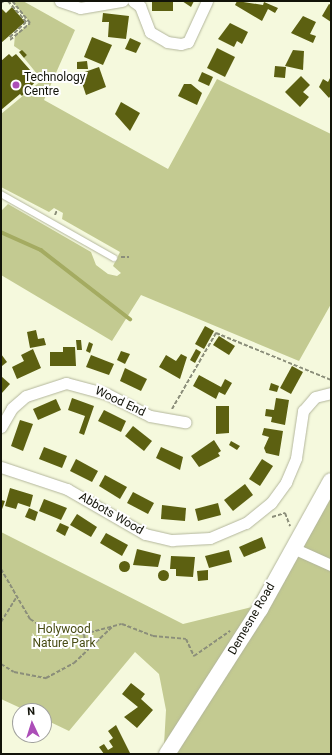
<!DOCTYPE html>
<html>
<head>
<meta charset="utf-8">
<style>
	body { margin:0 }
	#map { position:relative; width:332px; height:755px; overflow:hidden; background:#f5f9dd; font-family:Roboto,sans-serif }
	div>[style] { position:absolute }
	[style*='--x'] { left:calc(var(--x)*1px); top:calc(var(--y)*1px); width:calc(var(--w)*1px); rotate:calc(var(--a)*1deg) }
	.green>* { inset:0; background:#c3ca91 }
	.stream>* { height:3.5px; margin:-1.75px; padding:0 1.75px; transform-origin:1.75px; border-radius:1.75px; background:#a4ab61 }
	.building>* { inset:0; background:#5c6011 }
	.round { border-radius:50% }
	.path>* { height:2px; margin-top:-1px; transform-origin:0; background:repeating-linear-gradient(90deg,#8b8e7a 0 4px,transparent 0 6px) }
	.roads { filter:drop-shadow(0 0 1px #b3b69c) drop-shadow(0 0 1px #b3b69c) }
	.lane>* { height:5.5px; margin:-2.75px; padding:0 2.75px; transform-origin:2.75px; border-radius:2.75px; background:#fff }
	.street>* { height:11px; margin:-5.5px; padding:0 5.5px; transform-origin:5.5px; border-radius:5.5px; background:#fff }
	.secondary>* { height:16px; margin:-8px; padding:0 8px; transform-origin:8px; border-radius:8px; background:#fff }
	.dots>* { width:11px; height:11px; translate:-50% -50%; box-sizing:border-box; border:2px solid #fff; border-radius:50% }
	span { translate:-50% -50%; white-space:nowrap; text-align:center; line-height:1.15; -webkit-text-stroke:4px #fff; paint-order:stroke }
	.poi-label { font-size:12px; color:#121309 }
	.left { translate:0 -50%; text-align:left }
	.street-label { font-size:12px; color:#121309 }
	.park-label { font-size:12px; color:#484c14 }
	.frame { position:absolute; inset:0; border:2px solid #121309; pointer-events:none }
	.north { position:absolute; left:12px; top:703px; width:40px; height:40px; box-sizing:border-box; background:#fff; border:1px solid #a0a19d; border-radius:50%; rotate:356deg; font-size:11px; font-weight:700; line-height:16px; text-align:center; color:#121309 }
	.north::after { content:''; display:block; margin:auto; width:14px; height:18px; background:#ac4eb8; clip-path:polygon(50% 0,100% 100%,50% 72%,0 100%) }
</style>
</head>
<body>
<div id="map">
	<div class="green">
		<i style="clip-path:polygon(12px 1px,23px 1px,75px 30px,44px 100px,168px 169px,217px 79px,331px 134px,331px 304px,299px 361px,141px 295px,112px 341px,1px 275px,1px 211px,8px 204px,91px 252px,96px 265px,108px 274px,117px 276px,121px 273px,113px 266px,120px 252px,62px 219px,63px 213px,54px 208px,49px 212px,1px 187px,1px 114px,42px 80px,24px 58px,27px 55px,14px 46px,15px 35px,30px 23px)"></i>
		<i style="clip-path:polygon(331px 481px,331px 754px,167px 754px)"></i>
		<i style="clip-path:polygon(1px 532px,183px 624px,252px 607px,164px 745px,166px 710px,159px 674px,135px 652px,69px 731px,44px 719px,44px 711px,27px 711px,1px 699px)"></i>
	</div>
	<div class="stream">
		<i style="--x:1;--y:232;--w:44;--a:24.2"></i>
		<i style="--x:41;--y:250;--w:113;--a:37.8"></i>
	</div>
	<div class="building">
		<i style="clip-path:polygon(147px 1px,173px 1px,173px 11px,152px 11px,152px 2px)"></i>
		<i style="clip-path:polygon(182px 1px,194px 1px,191px 7px)"></i>
		<i style="clip-path:polygon(237px 1px,263px 5px,264px 2px,278px 8px,275px 13px,268px 9px,262px 21px,235px 5px)"></i>
		<i style="clip-path:polygon(329px 4px,331px 5px,331px 22px,322px 16px)"></i>
		<i style="clip-path:polygon(12px 7px,25px 22px,1px 43px,1px 8px,6px 13px)"></i>
		<i style="clip-path:polygon(103px 13px,129px 16px,126px 39px,108px 37px,109px 22px,102px 22px)"></i>
		<i style="clip-path:polygon(303px 16px,316px 22px,310px 34px,316px 36px,313px 43px,291px 33px)"></i>
		<i style="clip-path:polygon(230px 23px,248px 32px,242px 44px,237px 41px,234px 47px,218px 39px)"></i>
		<i style="clip-path:polygon(92px 37px,112px 45px,103px 65px,84px 57px)"></i>
		<i style="clip-path:polygon(130px 38px,141px 43px,136px 53px,125px 49px)"></i>
		<i style="clip-path:polygon(217px 48px,235px 57px,225px 77px,207px 68px)"></i>
		<i style="clip-path:polygon(22px 50px,27px 55px,24px 58px,19px 52px)"></i>
		<i style="clip-path:polygon(293px 50px,304px 51px,303px 70px,285px 66px)"></i>
		<i style="clip-path:polygon(9px 54px,12px 57px,16px 54px,38px 79px,22px 96px,20px 94px,1px 110px,1px 61px)"></i>
		<i style="clip-path:polygon(87px 61px,88px 69px,77px 69px,77px 62px)"></i>
		<i style="clip-path:polygon(275px 66px,286px 67px,285px 78px,274px 77px)"></i>
		<i style="clip-path:polygon(99px 67px,106px 87px,86px 95px,79px 74px)"></i>
		<i style="clip-path:polygon(202px 72px,213px 77px,209px 86px,198px 81px)"></i>
		<i style="clip-path:polygon(301px 76px,310px 85px,303px 92px,309px 97px,300px 107px,285px 92px)"></i>
		<i style="clip-path:polygon(331px 76px,331px 95px,329px 98px,319px 87px,323px 79px,328px 82px)"></i>
		<i style="clip-path:polygon(184px 84px,191px 84px,202px 93px,197px 105px,178px 96px)"></i>
		<i style="clip-path:polygon(121px 102px,140px 113px,130px 131px,115px 114px)"></i>
		<i style="clip-path:polygon(205px 326px,214px 331px,204px 349px,195px 344px)"></i>
		<i style="clip-path:polygon(36px 330px,38px 339px,44px 338px,46px 345px,30px 348px,27px 332px)"></i>
		<i style="clip-path:polygon(219px 336px,235px 346px,229px 355px,213px 345px)"></i>
		<i style="clip-path:polygon(76px 340px,81px 340px,82px 350px,77px 350px)"></i>
		<i style="clip-path:polygon(89px 342px,93px 344px,90px 353px,86px 351px)"></i>
		<i style="clip-path:polygon(63px 347px,75px 347px,76px 366px,50px 366px,50px 352px,63px 352px)"></i>
		<i style="clip-path:polygon(33px 349px,41px 368px,17px 379px,12px 367px,24px 361px,21px 355px)"></i>
		<i style="clip-path:polygon(196px 349px,201px 352px,195px 363px,190px 360px)"></i>
		<i style="clip-path:polygon(121px 351px,130px 354px,125px 364px,117px 360px)"></i>
		<i style="clip-path:polygon(1px 354px,7px 362px,2px 366px,1px 364px)"></i>
		<i style="clip-path:polygon(181px 354px,187px 357px,180px 379px,159px 367px,166px 355px,176px 361px)"></i>
		<i style="clip-path:polygon(91px 355px,114px 364px,109px 375px,86px 367px)"></i>
		<i style="clip-path:polygon(292px 366px,303px 372px,291px 394px,280px 388px)"></i>
		<i style="clip-path:polygon(125px 368px,147px 379px,141px 391px,120px 381px)"></i>
		<i style="clip-path:polygon(199px 375px,221px 387px,225px 379px,232px 383px,225px 395px,219px 392px,216px 399px,193px 386px)"></i>
		<i style="clip-path:polygon(1px 376px,10px 384px,1px 394px)"></i>
		<i style="clip-path:polygon(271px 383px,279px 386px,277px 392px,269px 390px)"></i>
		<i style="clip-path:polygon(72px 398px,94px 406px,84px 435px,79px 433px,85px 416px,68px 410px)"></i>
		<i style="clip-path:polygon(276px 398px,289px 400px,285px 425px,271px 422px,272px 417px,265px 416px,266px 409px,274px 410px)"></i>
		<i style="clip-path:polygon(56px 399px,61px 410px,38px 420px,33px 409px)"></i>
		<i style="clip-path:polygon(216px 406px,229px 406px,229px 433px,216px 434px)"></i>
		<i style="clip-path:polygon(104px 410px,126px 421px,121px 432px,98px 421px)"></i>
		<i style="clip-path:polygon(20px 420px,33px 424px,23px 451px,11px 446px)"></i>
		<i style="clip-path:polygon(133px 426px,152px 441px,144px 451px,125px 436px)"></i>
		<i style="clip-path:polygon(264px 428px,283px 431px,279px 456px,266px 453px,264px 448px,269px 437px,262px 435px)"></i>
		<i style="clip-path:polygon(214px 440px,221px 451px,218px 453px,220px 456px,199px 467px,191px 456px)"></i>
		<i style="clip-path:polygon(231px 441px,240px 446px,237px 450px,229px 445px)"></i>
		<i style="clip-path:polygon(44px 447px,67px 456px,62px 468px,39px 459px)"></i>
		<i style="clip-path:polygon(161px 447px,183px 457px,180px 470px,156px 458px)"></i>
		<i style="clip-path:polygon(76px 459px,98px 471px,92px 482px,70px 471px)"></i>
		<i style="clip-path:polygon(262px 459px,273px 466px,260px 486px,249px 479px)"></i>
		<i style="clip-path:polygon(105px 475px,127px 487px,120px 499px,99px 486px)"></i>
		<i style="clip-path:polygon(245px 484px,253px 495px,233px 511px,224px 500px)"></i>
		<i style="clip-path:polygon(10px 488px,33px 495px,30px 507px,18px 503px,16px 509px,5px 506px)"></i>
		<i style="clip-path:polygon(133px 492px,154px 503px,148px 514px,127px 503px)"></i>
		<i style="clip-path:polygon(44px 499px,67px 508px,61px 520px,39px 511px)"></i>
		<i style="clip-path:polygon(1px 500px,5px 501px,1px 512px)"></i>
		<i style="clip-path:polygon(218px 503px,221px 515px,198px 521px,195px 509px)"></i>
		<i style="clip-path:polygon(162px 505px,186px 508px,185px 521px,161px 519px)"></i>
		<i style="clip-path:polygon(29px 508px,38px 512px,35px 521px,25px 517px)"></i>
		<i style="clip-path:polygon(77px 514px,97px 527px,91px 537px,70px 525px)"></i>
		<i style="clip-path:polygon(60px 523px,69px 527px,65px 536px,56px 531px)"></i>
		<i style="clip-path:polygon(106px 533px,128px 545px,122px 556px,100px 543px)"></i>
		<i style="clip-path:polygon(262px 537px,266px 548px,244px 557px,239px 547px)"></i>
		<i style="clip-path:polygon(137px 549px,161px 555px,158px 567px,133px 565px)"></i>
		<i style="clip-path:polygon(229px 550px,232px 562px,209px 568px,205px 556px)"></i>
		<i style="clip-path:polygon(171px 556px,195px 557px,193px 577px,176px 576px,176px 569px,170px 569px)"></i>
		<i class="round" style="left:118.5px;top:560.5px;width:11px;height:11px"></i>
		<i class="round" style="left:157.5px;top:569.5px;width:11px;height:11px"></i>
		<i style="clip-path:polygon(208px 570px,208px 580px,198px 581px,197px 571px)"></i>
		<i style="clip-path:polygon(131px 683px,145px 694px,141px 699px,153px 710px,137px 728px,124px 717px,138px 707px,122px 694px)"></i>
		<i style="clip-path:polygon(116px 725px,130px 753px,104px 754px,99px 747px,104px 744px,108px 750px,113px 747px,109px 741px,113px 738px,108px 731px)"></i>
	</div>
	<div class="path">
		<i style="--x:8;--y:1;--w:28;--a:49"></i>
		<i style="--x:26;--y:22;--w:23;--a:137"></i>
		<i style="--x:1;--y:3;--w:4;--a:-34"></i>
		<i style="--x:10;--y:40;--w:26;--a:-40"></i>
		<i style="--x:30;--y:23;--w:28;--a:-129"></i>
		<i style="--x:55;--y:215;--w:5;--a:-68"></i>
		<i style="--x:121;--y:257;--w:8;--a:0"></i>
		<i style="--x:172;--y:409;--w:88;--a:-59.9"></i>
		<i style="--x:216;--y:333;--w:124;--a:22.2"></i>
		<i style="--x:272;--y:517;--w:14;--a:-17"></i>
		<i style="--x:285;--y:513;--w:14;--a:69"></i>
		<i style="--x:1;--y:569;--w:58;--a:59.9"></i>
		<i style="--x:30;--y:619;--w:26;--a:32"></i>
		<i style="--x:52;--y:633;--w:32;--a:2"></i>
		<i style="--x:84;--y:634;--w:39;--a:-15"></i>
		<i style="--x:122;--y:624;--w:33;--a:21"></i>
		<i style="--x:153;--y:636;--w:33;--a:5"></i>
		<i style="--x:186;--y:639;--w:19;--a:65"></i>
		<i style="--x:194;--y:656;--w:44;--a:-34.8"></i>
		<i style="--x:1;--y:622;--w:28;--a:-58"></i>
		<i style="--x:84;--y:634;--w:17;--a:83"></i>
		<i style="--x:1;--y:664;--w:15;--a:32"></i>
		<i style="--x:14;--y:672;--w:33;--a:11"></i>
		<i style="--x:46;--y:678;--w:32;--a:-28"></i>
		<i style="--x:74;--y:663;--w:52;--a:-43.5"></i>
	</div>
	<div class="roads">
		<div class="lane">
			<i style="--x:1;--y:194;--w:130;--a:29.5"></i>
		</div>
		<div class="street">
			<i style="--x:60;--y:1;--w:21;--a:19"></i>
			<i style="--x:80;--y:8;--w:43;--a:-9.5"></i>
			<i style="--x:133;--y:1;--w:9;--a:36"></i>
			<i style="--x:140;--y:6;--w:28;--a:69"></i>
			<i style="--x:150;--y:32;--w:20;--a:30"></i>
			<i style="--x:167;--y:42;--w:14;--a:8"></i>
			<i style="--x:181;--y:44;--w:7;--a:-16"></i>
			<i style="--x:188;--y:42;--w:45;--a:-65.1"></i>
			<i style="--x:1;--y:427;--w:22;--a:-60"></i>
			<i style="--x:12;--y:408;--w:18;--a:-41"></i>
			<i style="--x:26;--y:396;--w:42;--a:-18"></i>
			<i style="--x:66;--y:383;--w:42;--a:15"></i>
			<i style="--x:107;--y:394;--w:48;--a:27.1"></i>
			<i style="--x:150;--y:416;--w:36;--a:10"></i>
			<i style="--x:1;--y:467;--w:70;--a:18.4"></i>
			<i style="--x:67;--y:489;--w:90;--a:30"></i>
			<i style="--x:145;--y:534;--w:28;--a:13"></i>
			<i style="--x:172;--y:540;--w:38;--a:-3"></i>
			<i style="--x:210;--y:538;--w:39;--a:-23"></i>
			<i style="--x:246;--y:523;--w:32;--a:-39"></i>
			<i style="--x:271;--y:503;--w:26;--a:-54"></i>
			<i style="--x:286;--y:482;--w:26;--a:-67"></i>
			<i style="--x:296;--y:458;--w:48;--a:-81.5"></i>
			<i style="--x:303;--y:411;--w:18;--a:-49"></i>
			<i style="--x:315;--y:397;--w:16;--a:-14"></i>
			<i style="--x:293;--y:548;--w:42;--a:24.1"></i>
		</div>
		<div class="secondary">
			<i style="--x:167;--y:754;--w:172;--a:-57.3"></i>
			<i style="--x:260;--y:609;--w:146;--a:-61"></i>
		</div>
	</div>
	<div class="dots">
		<i style="left:16px;top:85px;background:#ac4eb8"></i>
	</div>
	<div class="poi-label">
		<span class="left" style="left:24px;top:85px">Technology<br>Centre</span>
	</div>
	<div class="street-label">
		<span style="left:120px;top:402px;rotate:25deg">Wood End</span>
		<span style="left:111px;top:514px;rotate:30deg">Abbots Wood</span>
		<span style="left:252px;top:619px;rotate:-60deg">Demesne Road</span>
	</div>
	<div class="park-label">
		<span style="left:64px;top:637px">Holywood<br>Nature Park</span>
	</div>
	<div class="frame"></div>
	<div class="north">N</div>
</div>
</body>
</html>
